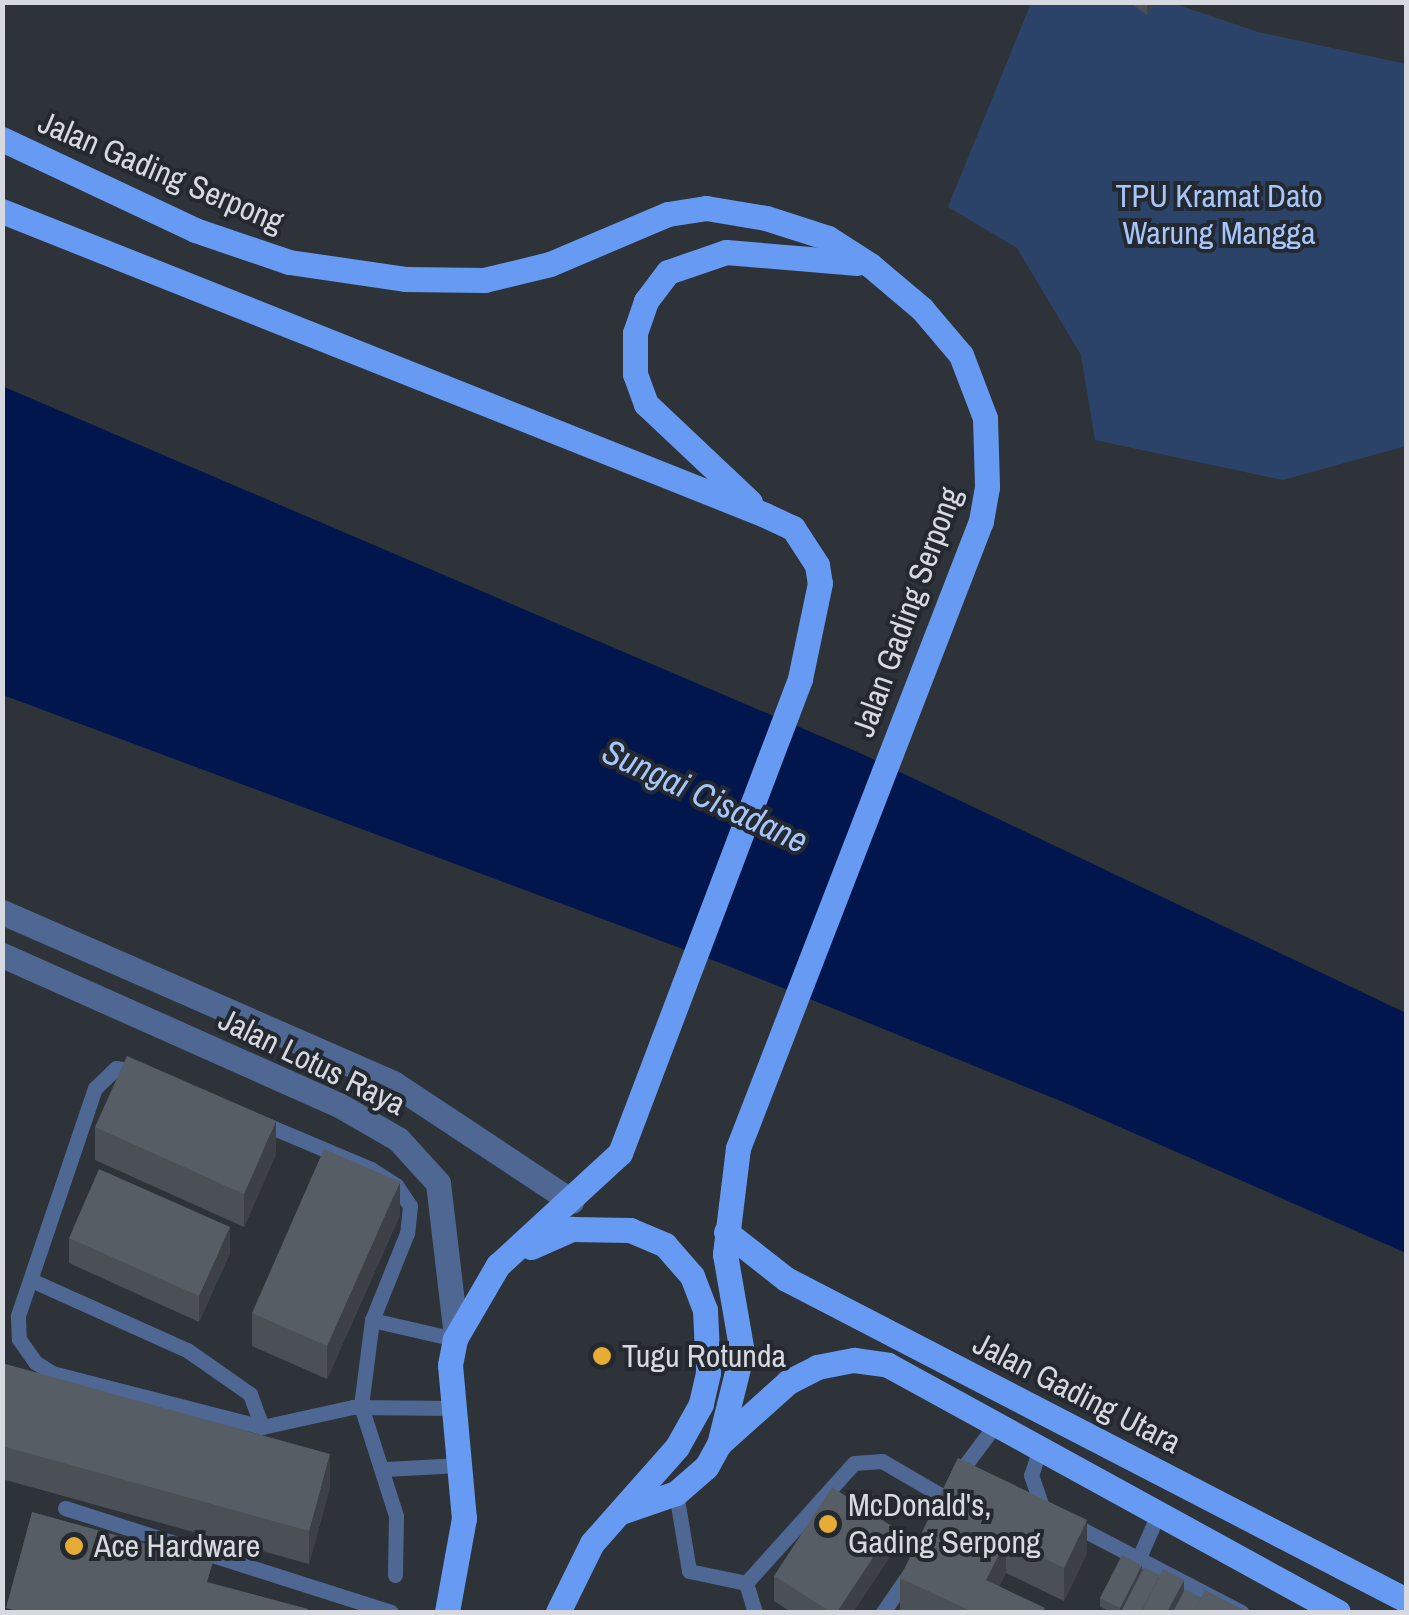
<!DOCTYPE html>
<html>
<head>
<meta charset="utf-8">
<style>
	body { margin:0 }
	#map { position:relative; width:1409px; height:1615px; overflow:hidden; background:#2e333a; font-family:"Archivo Narrow",sans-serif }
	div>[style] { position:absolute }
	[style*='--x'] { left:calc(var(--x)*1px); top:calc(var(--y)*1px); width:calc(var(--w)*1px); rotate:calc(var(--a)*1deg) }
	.green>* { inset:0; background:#2c4369 }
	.water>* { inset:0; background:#00164d }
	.service>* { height:15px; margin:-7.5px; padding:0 7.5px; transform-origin:7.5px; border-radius:7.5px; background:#4e6893 }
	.minor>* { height:25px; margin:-12.5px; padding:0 12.5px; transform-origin:12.5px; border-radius:12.5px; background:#4e6893 }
	.primary>* { height:25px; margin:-12.5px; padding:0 12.5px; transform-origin:12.5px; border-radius:12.5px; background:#679bf3 }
	.wall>* { inset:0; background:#4b5057 }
	.shaded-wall>* { inset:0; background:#3d4147 }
	.building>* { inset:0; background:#575d65 }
	.dots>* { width:28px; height:28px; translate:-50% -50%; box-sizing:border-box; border:5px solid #242930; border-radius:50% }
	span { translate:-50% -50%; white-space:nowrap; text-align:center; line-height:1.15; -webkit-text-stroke:8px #242930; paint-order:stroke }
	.street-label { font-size:32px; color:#d6d9df }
	.park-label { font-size:32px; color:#a6c6fb }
	.poi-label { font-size:32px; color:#d6d9df }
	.left { translate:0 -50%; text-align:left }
	.water-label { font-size:35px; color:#a6c6fb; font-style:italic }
	.frame { position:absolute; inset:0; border:5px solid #d6d9df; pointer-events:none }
</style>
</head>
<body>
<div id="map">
	<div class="green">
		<i style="clip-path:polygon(1031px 3px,1172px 3px,1258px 32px,1406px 64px,1406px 446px,1283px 480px,1095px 440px,1081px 355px,1017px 248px,948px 207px)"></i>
	</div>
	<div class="water">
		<i style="clip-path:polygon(2px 386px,860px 753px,1406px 1013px,1406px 1253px,1063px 1102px,731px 967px,3px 695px)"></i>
	</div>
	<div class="service">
		<i style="--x:139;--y:1071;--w:23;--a:-173"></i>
		<i style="--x:116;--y:1068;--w:29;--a:136"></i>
		<i style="--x:95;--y:1088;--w:241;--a:108.7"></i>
		<i style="--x:18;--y:1316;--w:23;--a:88"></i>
		<i style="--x:19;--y:1339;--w:28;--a:55"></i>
		<i style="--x:35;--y:1362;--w:20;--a:33"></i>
		<i style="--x:52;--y:1373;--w:217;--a:14.4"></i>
		<i style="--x:262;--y:1427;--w:93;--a:-12.4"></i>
		<i style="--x:353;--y:1407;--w:101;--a:0.6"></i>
		<i style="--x:257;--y:1121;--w:124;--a:22.8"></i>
		<i style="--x:371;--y:1169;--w:30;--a:33"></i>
		<i style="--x:396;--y:1185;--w:25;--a:56"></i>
		<i style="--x:410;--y:1206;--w:27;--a:96"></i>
		<i style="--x:407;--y:1233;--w:94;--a:111.9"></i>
		<i style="--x:372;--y:1320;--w:87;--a:97.3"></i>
		<i style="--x:361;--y:1406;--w:115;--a:72.3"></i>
		<i style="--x:396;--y:1516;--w:59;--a:91"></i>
		<i style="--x:31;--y:1280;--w:171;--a:24.2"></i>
		<i style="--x:187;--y:1350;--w:77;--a:34.9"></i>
		<i style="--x:250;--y:1394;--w:35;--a:70"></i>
		<i style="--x:372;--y:1320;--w:85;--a:12.9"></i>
		<i style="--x:1041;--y:1445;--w:32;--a:108"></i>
		<i style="--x:1031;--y:1475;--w:36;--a:71"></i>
		<i style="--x:385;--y:1469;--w:75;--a:-3.1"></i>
		<i style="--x:957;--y:1476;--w:69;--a:-53.3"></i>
		<i style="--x:676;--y:1493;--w:79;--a:80.5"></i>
		<i style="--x:689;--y:1571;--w:58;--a:11.9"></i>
		<i style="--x:746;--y:1583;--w:161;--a:-48"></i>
		<i style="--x:854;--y:1463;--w:28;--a:-4"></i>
		<i style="--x:882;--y:1461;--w:69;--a:30.3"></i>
		<i style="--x:65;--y:1508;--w:342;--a:17.7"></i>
		<i style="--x:1072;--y:1524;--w:191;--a:27.5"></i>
		<i style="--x:1138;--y:1560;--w:52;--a:-66.4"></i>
		<i style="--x:746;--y:1583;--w:30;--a:73"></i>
		<i style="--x:883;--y:1612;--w:51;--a:-55.4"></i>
	</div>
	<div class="minor">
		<i style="--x:2;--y:912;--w:427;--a:23.6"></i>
		<i style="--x:393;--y:1083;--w:214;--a:33.5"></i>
		<i style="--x:2;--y:955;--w:369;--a:24"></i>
		<i style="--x:339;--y:1105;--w:68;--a:30"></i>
		<i style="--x:398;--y:1139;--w:59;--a:47.7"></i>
		<i style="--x:438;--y:1183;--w:155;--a:83.3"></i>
	</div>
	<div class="primary">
		<i style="--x:2;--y:139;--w:213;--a:25.2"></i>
		<i style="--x:195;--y:230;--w:99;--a:18.8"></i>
		<i style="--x:289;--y:262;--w:117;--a:8.3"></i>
		<i style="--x:405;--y:279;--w:79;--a:0.7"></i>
		<i style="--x:484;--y:280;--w:68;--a:-13.6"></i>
		<i style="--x:550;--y:264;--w:128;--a:-23"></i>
		<i style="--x:668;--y:214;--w:38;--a:-9"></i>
		<i style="--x:706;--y:208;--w:61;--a:9.5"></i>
		<i style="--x:766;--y:218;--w:65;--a:17.9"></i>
		<i style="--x:828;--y:238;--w:50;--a:32.7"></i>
		<i style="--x:870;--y:265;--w:68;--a:40.2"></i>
		<i style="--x:922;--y:309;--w:60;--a:49.7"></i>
		<i style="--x:961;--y:355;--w:67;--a:69.1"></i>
		<i style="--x:985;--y:418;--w:69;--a:88.3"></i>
		<i style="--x:987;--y:487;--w:35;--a:100"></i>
		<i style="--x:981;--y:521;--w:672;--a:111.18"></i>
		<i style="--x:738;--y:1148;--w:107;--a:97"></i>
		<i style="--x:725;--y:1254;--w:99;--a:80.2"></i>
		<i style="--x:742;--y:1352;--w:95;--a:104"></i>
		<i style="--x:719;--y:1444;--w:26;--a:119"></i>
		<i style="--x:706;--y:1467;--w:40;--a:139"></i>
		<i style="--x:676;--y:1493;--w:58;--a:160.9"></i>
		<i style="--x:2;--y:211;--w:821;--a:21.72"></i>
		<i style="--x:765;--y:515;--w:31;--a:25"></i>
		<i style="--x:793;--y:528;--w:44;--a:57"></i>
		<i style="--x:817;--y:565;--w:18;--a:81"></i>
		<i style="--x:820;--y:583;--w:98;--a:101.8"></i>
		<i style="--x:800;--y:679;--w:507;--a:110.79"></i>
		<i style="--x:620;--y:1153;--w:166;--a:137.4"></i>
		<i style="--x:498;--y:1265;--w:86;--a:120.2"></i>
		<i style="--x:455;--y:1339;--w:26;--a:101"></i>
		<i style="--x:450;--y:1365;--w:154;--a:84.8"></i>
		<i style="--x:464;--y:1518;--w:96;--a:100.3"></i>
		<i style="--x:750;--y:502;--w:143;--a:-136.7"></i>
		<i style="--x:646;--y:404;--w:32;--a:-110"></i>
		<i style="--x:635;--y:374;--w:41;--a:-90"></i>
		<i style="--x:635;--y:333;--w:34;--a:-71"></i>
		<i style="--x:646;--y:301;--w:36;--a:-53"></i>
		<i style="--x:668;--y:272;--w:61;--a:-19"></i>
		<i style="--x:726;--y:252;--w:132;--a:4.8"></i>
		<i style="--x:726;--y:1232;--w:76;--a:38.1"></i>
		<i style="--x:786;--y:1279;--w:698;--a:27.37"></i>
		<i style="--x:531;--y:1247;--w:45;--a:-23.7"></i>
		<i style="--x:572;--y:1229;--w:58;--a:1"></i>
		<i style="--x:630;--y:1230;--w:38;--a:23"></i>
		<i style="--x:665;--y:1245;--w:41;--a:48.9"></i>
		<i style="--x:692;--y:1276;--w:36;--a:69"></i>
		<i style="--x:705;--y:1310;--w:63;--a:87.3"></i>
		<i style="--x:708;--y:1373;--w:32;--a:103"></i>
		<i style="--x:701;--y:1404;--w:49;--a:119.2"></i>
		<i style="--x:677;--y:1447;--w:128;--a:131.5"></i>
		<i style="--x:592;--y:1543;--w:77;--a:116.2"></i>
		<i style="--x:719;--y:1444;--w:93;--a:-41.9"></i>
		<i style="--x:788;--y:1382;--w:33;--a:-27"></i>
		<i style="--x:817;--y:1367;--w:38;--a:-11"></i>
		<i style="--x:854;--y:1360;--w:34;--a:8"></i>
		<i style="--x:888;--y:1365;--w:513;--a:28.76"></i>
	</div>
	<div class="wall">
		<i style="clip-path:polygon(1129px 2px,1156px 2px,1147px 15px)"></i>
		<i style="clip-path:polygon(95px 1127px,276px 1154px,244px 1227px,95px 1160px)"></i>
		<i style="clip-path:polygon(400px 1215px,327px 1379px,252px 1346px,252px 1313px)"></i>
		<i style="clip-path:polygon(69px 1238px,230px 1253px,199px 1322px,69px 1263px)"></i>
		<i style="clip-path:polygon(2px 1363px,330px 1487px,309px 1564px,2px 1479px)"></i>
		<i style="clip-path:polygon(958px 1458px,1087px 1553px,1064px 1601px,1006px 1573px,999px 1586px,1045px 1612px,904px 1612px,900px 1611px,900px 1578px)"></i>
		<i style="clip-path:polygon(893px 1552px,853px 1612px,791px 1612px,774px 1601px,774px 1576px)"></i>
		<i style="clip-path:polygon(1142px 1571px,1184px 1592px,1247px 1612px,1112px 1612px,1100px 1607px,1100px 1598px)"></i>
	</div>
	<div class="shaded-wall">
		<i style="clip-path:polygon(1149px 2px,1156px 2px,1147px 15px,1147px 6px)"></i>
		<i style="clip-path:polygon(276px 1121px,276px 1154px,244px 1227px,244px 1194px)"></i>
		<i style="clip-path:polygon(400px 1182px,400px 1215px,327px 1379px,327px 1346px)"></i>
		<i style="clip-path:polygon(230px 1227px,230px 1253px,199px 1322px,199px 1296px)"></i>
		<i style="clip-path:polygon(330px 1454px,330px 1487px,309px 1564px,309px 1531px)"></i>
		<i style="clip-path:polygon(1087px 1520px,1087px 1553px,1064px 1601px,1064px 1568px)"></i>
		<i style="clip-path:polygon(893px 1527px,893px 1552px,853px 1612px,837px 1612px)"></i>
		<i style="clip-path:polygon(1006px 1540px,1006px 1573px,986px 1612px,986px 1580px)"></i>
		<i style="clip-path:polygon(1142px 1565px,1142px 1574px,1122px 1612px,1120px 1612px,1120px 1608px)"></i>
		<i style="clip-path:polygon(1184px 1580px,1184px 1597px,1176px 1612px,1167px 1612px)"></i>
	</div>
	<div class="building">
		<i style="clip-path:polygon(127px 1056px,276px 1121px,244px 1194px,95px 1127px)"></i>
		<i style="clip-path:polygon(324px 1149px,400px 1182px,327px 1346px,252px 1313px)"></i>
		<i style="clip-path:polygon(99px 1169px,230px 1227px,199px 1296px,69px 1238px)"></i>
		<i style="clip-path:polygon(2px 1363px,330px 1454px,309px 1531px,2px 1446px)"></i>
		<i style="clip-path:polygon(958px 1458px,1087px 1520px,1064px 1568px,1006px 1540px,986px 1580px,1045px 1608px,1042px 1612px,973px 1612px,900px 1578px)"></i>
		<i style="clip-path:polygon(832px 1487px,893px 1527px,837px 1612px,831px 1612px,774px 1576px)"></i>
		<i style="clip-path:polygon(32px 1512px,213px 1562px,207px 1582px,308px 1609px,307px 1612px,21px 1612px,6px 1608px)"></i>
		<i style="clip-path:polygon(1122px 1555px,1142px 1565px,1120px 1608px,1100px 1598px)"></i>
		<i style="clip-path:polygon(1144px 1567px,1160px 1575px,1141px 1612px,1127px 1612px,1122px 1610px)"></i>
		<i style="clip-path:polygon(1163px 1569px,1184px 1580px,1167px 1612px,1142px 1612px)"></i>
		<i style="clip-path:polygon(1185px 1589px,1201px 1598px,1194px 1612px,1173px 1612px)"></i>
		<i style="clip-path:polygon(1205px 1590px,1247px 1612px,1194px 1612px)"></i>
	</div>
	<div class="dots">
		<i style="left:602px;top:1356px;background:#e7ac36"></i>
		<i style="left:828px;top:1524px;background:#e7ac36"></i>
		<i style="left:74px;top:1546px;background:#e7ac36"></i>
	</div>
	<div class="street-label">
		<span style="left:161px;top:172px;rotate:23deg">Jalan Gading Serpong</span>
		<span style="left:907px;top:612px;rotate:-70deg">Jalan Gading Serpong</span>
		<span style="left:312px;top:1062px;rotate:26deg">Jalan Lotus Raya</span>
		<span style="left:1077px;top:1393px;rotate:27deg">Jalan Gading Utara</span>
	</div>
	<div class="park-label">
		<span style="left:1219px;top:215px">TPU Kramat Dato<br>Warung Mangga</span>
	</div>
	<div class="poi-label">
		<span class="left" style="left:622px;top:1356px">Tugu Rotunda</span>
		<span class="left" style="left:848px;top:1524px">McDonald's,<br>Gading Serpong</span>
		<span class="left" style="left:94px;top:1546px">Ace Hardware</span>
	</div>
	<div class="water-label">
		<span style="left:705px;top:796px;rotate:25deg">Sungai Cisadane</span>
	</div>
	<div class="frame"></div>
</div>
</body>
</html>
